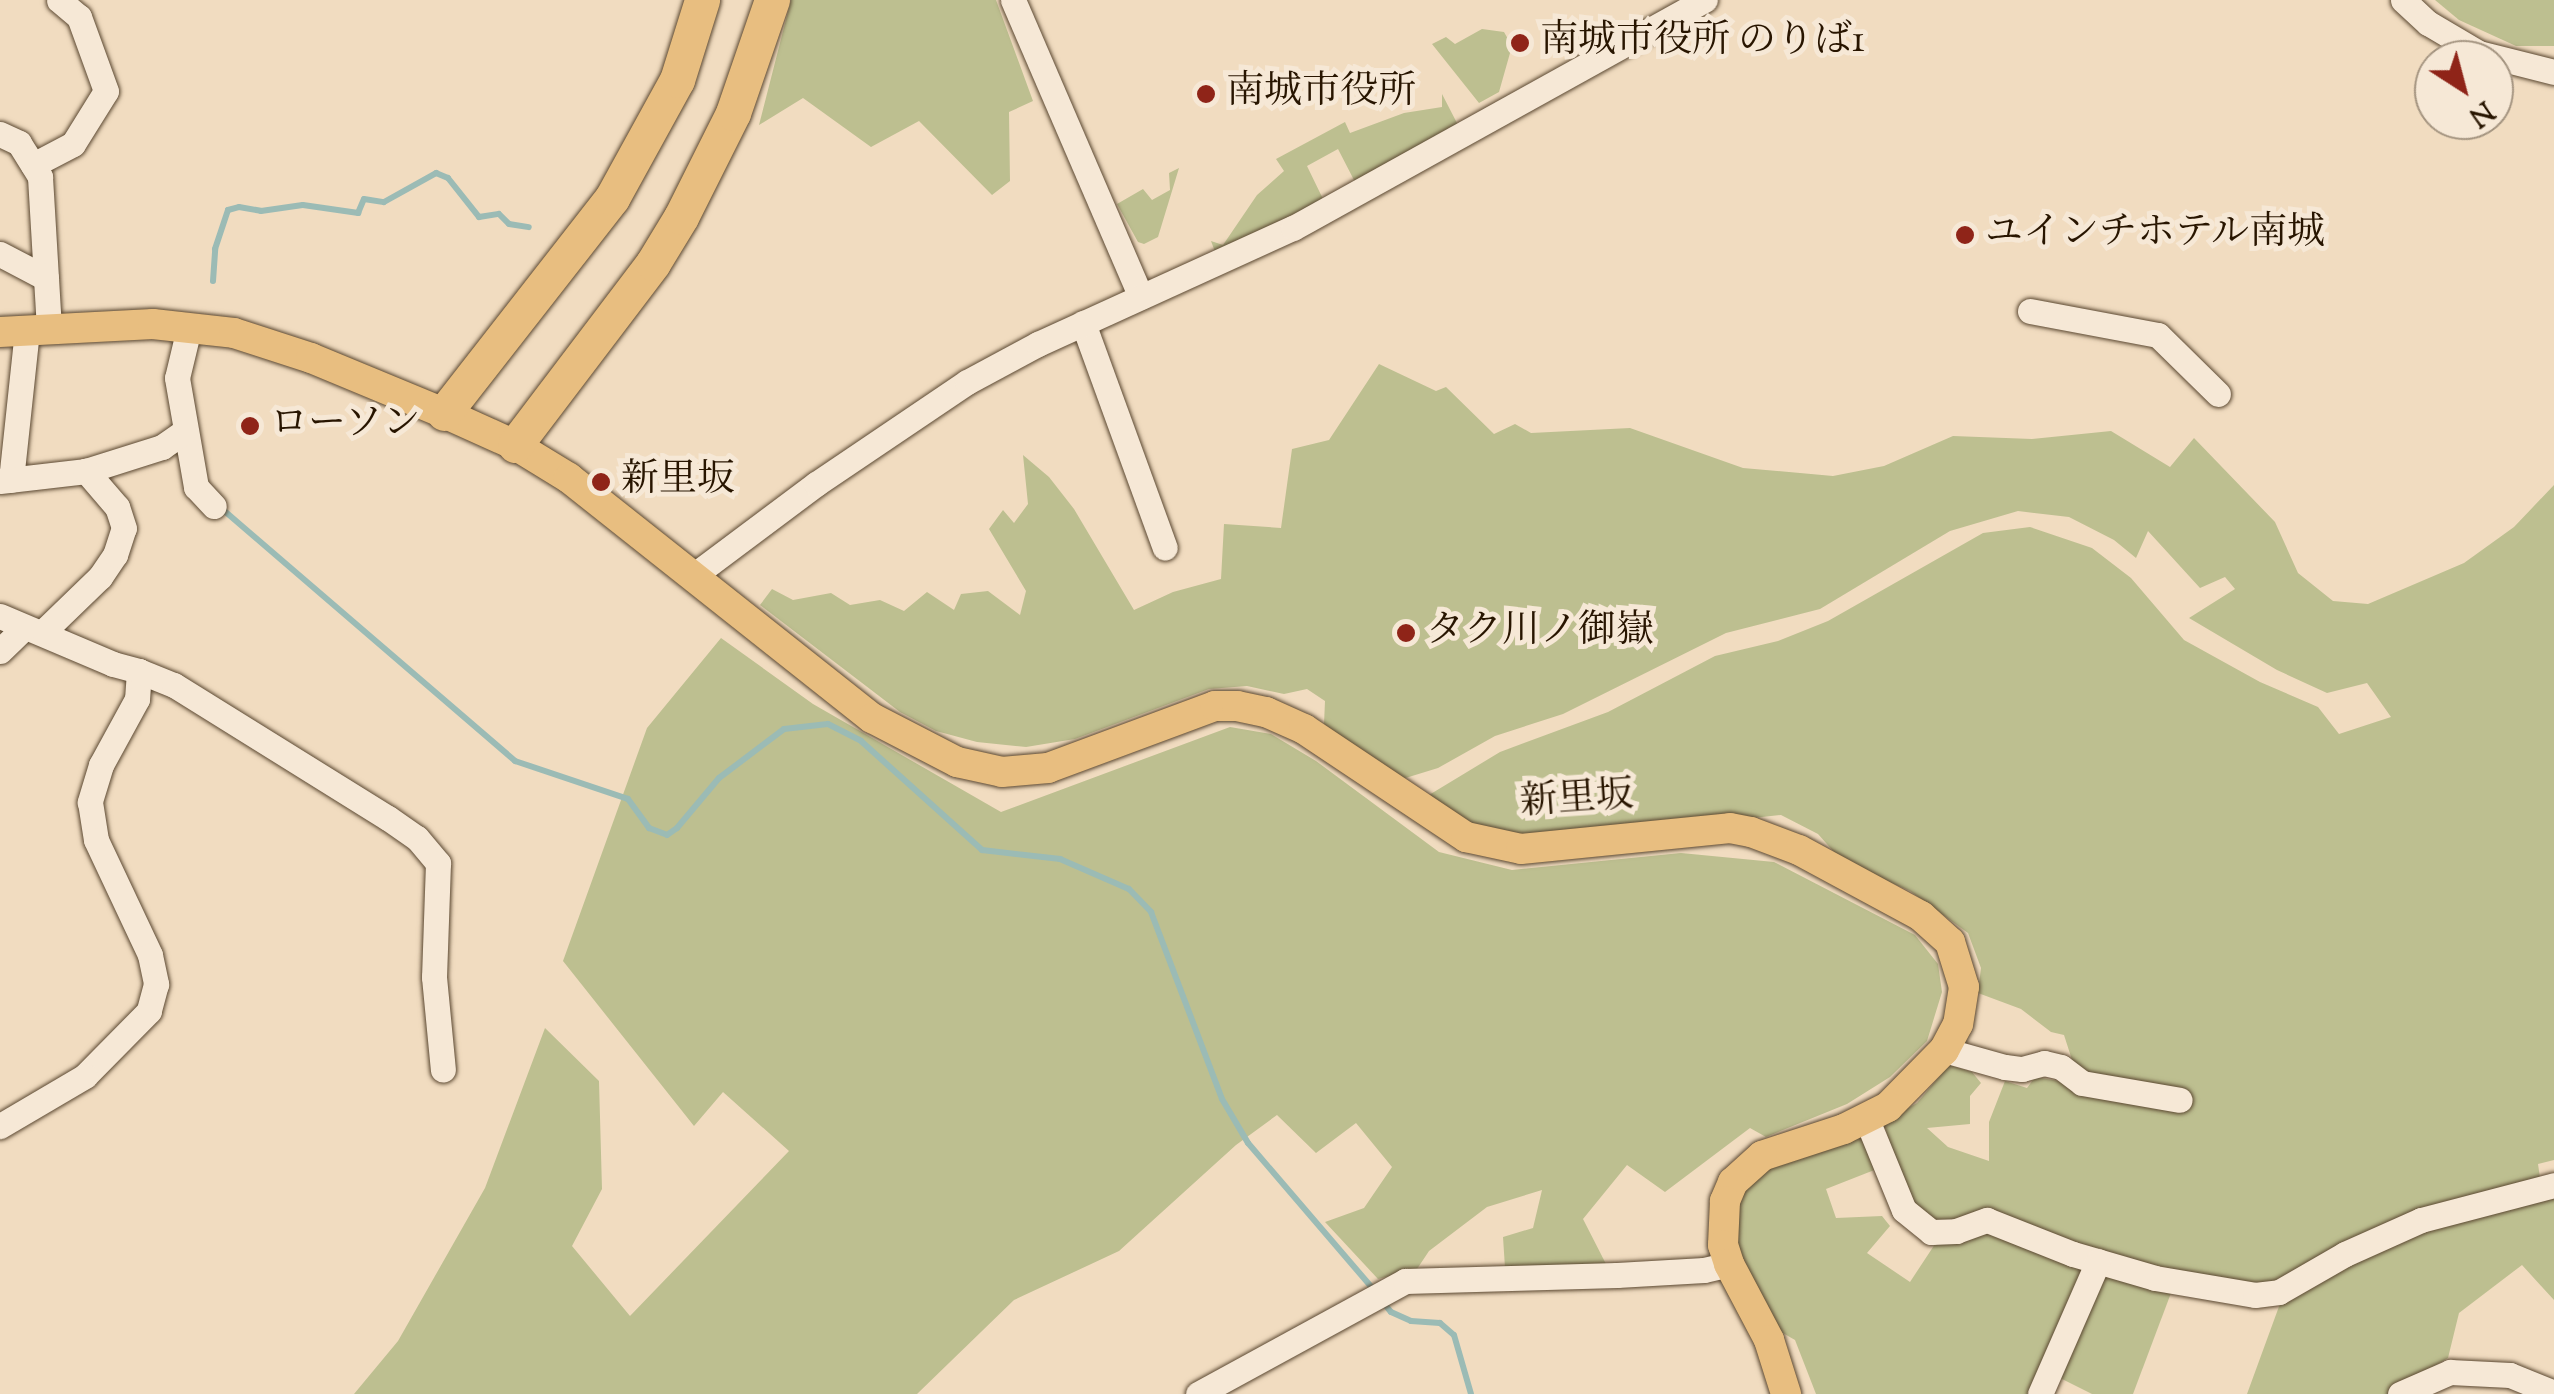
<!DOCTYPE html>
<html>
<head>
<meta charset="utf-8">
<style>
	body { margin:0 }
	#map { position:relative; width:2554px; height:1394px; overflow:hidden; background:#f1dcc0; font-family:"Sorts Mill Goudy","Noto Serif JP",serif }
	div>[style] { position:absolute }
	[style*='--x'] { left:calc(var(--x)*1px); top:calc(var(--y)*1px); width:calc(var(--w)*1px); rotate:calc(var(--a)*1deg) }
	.green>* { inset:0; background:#bdbf90 }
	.stream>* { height:6px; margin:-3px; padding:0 3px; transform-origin:3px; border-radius:3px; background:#9bbbb5 }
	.roads { filter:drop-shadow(0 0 2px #5a4730) drop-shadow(0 0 2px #5a4730) }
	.minor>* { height:25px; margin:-12.5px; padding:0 12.5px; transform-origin:12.5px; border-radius:12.5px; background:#f6e8d6 }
	.major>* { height:30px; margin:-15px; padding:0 15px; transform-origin:15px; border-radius:15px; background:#e8be80 }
	.highway>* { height:35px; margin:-17.5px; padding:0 17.5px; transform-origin:17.5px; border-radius:17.5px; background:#e8be80 }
	.dots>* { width:28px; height:28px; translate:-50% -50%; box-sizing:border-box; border:5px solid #f6e8d6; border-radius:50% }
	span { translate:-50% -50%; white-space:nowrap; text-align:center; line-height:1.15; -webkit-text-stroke:10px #f6e8d6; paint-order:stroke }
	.poi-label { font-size:38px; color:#281500 }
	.left { translate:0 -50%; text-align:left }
	.street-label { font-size:38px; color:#281500 }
	.north { position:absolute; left:2414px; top:40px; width:100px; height:100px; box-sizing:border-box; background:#f6e8d6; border:2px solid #a49480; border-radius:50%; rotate:144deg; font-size:28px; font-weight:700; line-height:40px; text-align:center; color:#281500 }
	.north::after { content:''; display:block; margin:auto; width:35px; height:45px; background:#8f2418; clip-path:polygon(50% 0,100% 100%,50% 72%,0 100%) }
</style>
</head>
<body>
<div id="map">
	<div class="green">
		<i style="clip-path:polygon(791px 0,996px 0,1033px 101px,1009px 112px,1010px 181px,992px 195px,919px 121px,871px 147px,803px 98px,759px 125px)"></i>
		<i style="clip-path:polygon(2435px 0,2554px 0,2554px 46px,2516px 46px,2459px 20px)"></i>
		<i style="clip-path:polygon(1482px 29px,1504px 32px,1512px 46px,1499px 92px,1479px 103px,1432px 44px,1446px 37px,1455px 44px)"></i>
		<i style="clip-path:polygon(evenodd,1442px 94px,1458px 125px,1442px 137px,1217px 257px,1211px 241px,1223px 245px,1257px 195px,1284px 171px,1276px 159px,1345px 122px,1350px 133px,1404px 113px,1442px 107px,1442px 94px,1338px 149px,1355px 182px,1323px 199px,1307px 166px,1338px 149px)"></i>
		<i style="clip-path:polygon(1179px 168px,1158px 237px,1144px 244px,1138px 242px,1117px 204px,1143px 189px,1152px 200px,1170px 190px,1169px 173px)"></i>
		<i style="clip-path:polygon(1379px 364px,1436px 391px,1446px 387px,1494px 434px,1515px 424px,1531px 433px,1630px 428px,1743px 468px,1833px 476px,1884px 466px,1953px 436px,2032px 439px,2111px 431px,2170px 467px,2194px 438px,2275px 522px,2298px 573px,2333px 601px,2368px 604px,2464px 563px,2514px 527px,2554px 485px,2554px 1160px,2538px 1164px,2540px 1178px,2280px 1284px,2255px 1288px,2079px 1248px,2016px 1220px,1932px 1226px,1911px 1205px,1883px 1122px,1917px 1103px,1949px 1065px,1972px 1072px,1981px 1083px,1970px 1096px,1970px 1124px,1927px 1128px,1948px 1147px,1989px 1161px,1989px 1122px,2005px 1081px,2027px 1088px,2035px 1077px,2059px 1081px,2073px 1063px,2064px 1035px,2051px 1032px,2021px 1009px,1978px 993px,1981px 968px,1968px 933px,1910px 891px,1842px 861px,1818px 834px,1781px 815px,1535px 842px,1456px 818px,1429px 795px,1500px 752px,1608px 712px,1715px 656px,1778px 641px,1828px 621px,1983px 533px,2030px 527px,2092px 548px,2131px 578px,2184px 640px,2260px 682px,2318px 707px,2339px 734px,2391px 717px,2367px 683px,2327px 693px,2277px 670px,2189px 618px,2235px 589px,2225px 577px,2200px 588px,2148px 531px,2136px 558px,2114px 540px,2069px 517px,2018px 511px,1950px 531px,1820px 609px,1726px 633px,1563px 714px,1495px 736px,1438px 768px,1399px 780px,1324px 724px,1325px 701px,1307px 689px,1284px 694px,1247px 686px,1209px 689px,1075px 739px,1026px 747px,977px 742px,936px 731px,900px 712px,760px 605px,772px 589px,793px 600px,831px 593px,850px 605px,880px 600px,904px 611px,927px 592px,954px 610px,961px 594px,988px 591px,1020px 615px,1026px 591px,989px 529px,1003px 510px,1014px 523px,1028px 504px,1023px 455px,1049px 477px,1074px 509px,1134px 610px,1173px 592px,1221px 579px,1224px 524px,1281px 528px,1292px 449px,1329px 440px)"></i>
		<i style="clip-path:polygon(721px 638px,813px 704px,1001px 812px,1230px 727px,1271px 734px,1316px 761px,1439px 852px,1512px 870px,1681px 853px,1774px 862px,1915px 935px,1938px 964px,1942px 992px,1927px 1041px,1890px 1077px,1847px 1104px,1766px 1137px,1750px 1128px,1665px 1192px,1627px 1165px,1583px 1219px,1606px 1264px,1505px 1268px,1503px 1237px,1533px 1228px,1542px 1190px,1487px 1207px,1429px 1251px,1417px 1269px,1378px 1279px,1325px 1222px,1364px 1208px,1392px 1167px,1356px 1123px,1316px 1153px,1277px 1115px,1236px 1145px,1119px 1251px,1014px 1300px,917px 1394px,354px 1394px,398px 1341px,485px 1188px,545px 1028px,599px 1081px,602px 1189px,572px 1246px,630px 1316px,789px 1151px,723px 1092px,694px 1126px,563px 961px,647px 728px)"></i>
		<i style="clip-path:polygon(1866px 1134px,1882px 1167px,1826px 1189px,1836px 1218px,1882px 1216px,1890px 1226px,1867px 1253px,1910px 1282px,1937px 1241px,1985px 1228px,2090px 1267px,2033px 1394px,1816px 1394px,1795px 1340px,1774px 1328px,1738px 1252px,1738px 1197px,1765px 1168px)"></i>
		<i style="clip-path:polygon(2554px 1192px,2554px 1300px,2522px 1265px,2459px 1313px,2448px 1358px,2388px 1394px,2247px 1394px,2281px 1301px,2424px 1223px)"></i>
		<i style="clip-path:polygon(2099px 1272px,2171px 1293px,2133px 1394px,2092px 1394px,2052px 1374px)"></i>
	</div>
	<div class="stream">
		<i style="--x:213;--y:281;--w:32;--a:-86"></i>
		<i style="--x:215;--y:249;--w:41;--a:-71.6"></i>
		<i style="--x:228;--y:210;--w:11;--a:-15"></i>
		<i style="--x:239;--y:207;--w:22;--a:10"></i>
		<i style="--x:261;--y:211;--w:42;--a:-8.1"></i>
		<i style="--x:303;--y:205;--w:56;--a:8.3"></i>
		<i style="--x:358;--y:213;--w:15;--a:-67"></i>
		<i style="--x:364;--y:199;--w:20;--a:9"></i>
		<i style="--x:384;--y:202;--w:60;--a:-29.1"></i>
		<i style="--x:436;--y:173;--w:13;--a:23"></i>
		<i style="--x:448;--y:178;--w:50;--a:51.5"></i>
		<i style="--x:479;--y:217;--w:20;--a:-9"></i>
		<i style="--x:499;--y:214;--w:14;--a:45"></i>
		<i style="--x:509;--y:224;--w:20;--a:9"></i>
		<i style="--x:221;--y:508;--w:388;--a:40.7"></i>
		<i style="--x:515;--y:761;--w:119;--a:18.6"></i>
		<i style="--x:628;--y:799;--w:36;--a:54"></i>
		<i style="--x:649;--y:828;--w:19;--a:21"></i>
		<i style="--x:667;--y:835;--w:12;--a:-35"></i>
		<i style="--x:677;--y:828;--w:65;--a:-50"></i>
		<i style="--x:719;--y:778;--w:81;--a:-37"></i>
		<i style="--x:784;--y:729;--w:44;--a:-6.5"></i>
		<i style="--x:828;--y:724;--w:37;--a:27"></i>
		<i style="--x:861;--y:741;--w:163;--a:42"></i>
		<i style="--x:982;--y:850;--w:79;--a:6.6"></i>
		<i style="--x:1060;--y:859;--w:75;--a:23.5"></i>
		<i style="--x:1129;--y:889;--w:32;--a:46"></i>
		<i style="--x:1151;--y:912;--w:200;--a:69.2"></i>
		<i style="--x:1222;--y:1099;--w:51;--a:59.4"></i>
		<i style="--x:1248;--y:1143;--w:195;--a:49.4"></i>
		<i style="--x:1382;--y:1301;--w:14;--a:51"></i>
		<i style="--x:1391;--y:1312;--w:22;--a:24"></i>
		<i style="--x:1411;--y:1321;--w:29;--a:4"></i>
		<i style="--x:1440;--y:1323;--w:18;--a:41"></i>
		<i style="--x:1454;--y:1335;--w:61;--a:73.9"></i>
	</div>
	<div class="roads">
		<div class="minor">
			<i style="--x:1013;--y:0;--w:323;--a:66.7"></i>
			<i style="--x:2403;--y:0;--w:34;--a:43"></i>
			<i style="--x:2428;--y:23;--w:59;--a:30.5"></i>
			<i style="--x:2479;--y:53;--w:77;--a:14.2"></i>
			<i style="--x:0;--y:134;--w:21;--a:25"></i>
			<i style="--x:19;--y:143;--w:40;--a:58"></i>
			<i style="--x:40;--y:177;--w:153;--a:86.6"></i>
			<i style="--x:33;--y:165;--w:45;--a:-27.7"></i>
			<i style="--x:73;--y:144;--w:62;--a:-58.1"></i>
			<i style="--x:106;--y:91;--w:79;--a:-110"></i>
			<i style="--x:79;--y:17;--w:26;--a:-140"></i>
			<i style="--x:0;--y:254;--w:52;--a:27.6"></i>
			<i style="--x:2030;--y:311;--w:130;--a:10.6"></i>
			<i style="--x:2158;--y:335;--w:84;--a:44.5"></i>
			<i style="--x:1083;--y:323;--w:239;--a:70"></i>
			<i style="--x:189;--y:328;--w:51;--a:103.5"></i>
			<i style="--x:177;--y:378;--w:111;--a:80.1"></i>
			<i style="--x:196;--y:487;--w:26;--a:47"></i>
			<i style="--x:11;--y:480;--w:150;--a:-83.9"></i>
			<i style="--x:0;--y:481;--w:87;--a:-6.6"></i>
			<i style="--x:86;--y:471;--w:80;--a:-17.5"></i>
			<i style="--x:162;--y:447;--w:28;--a:-35"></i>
			<i style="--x:693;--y:576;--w:154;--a:-36.8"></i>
			<i style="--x:816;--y:484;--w:182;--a:-34"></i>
			<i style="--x:967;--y:382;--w:81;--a:-28.2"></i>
			<i style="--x:1038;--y:344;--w:280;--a:-24.5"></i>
			<i style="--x:1293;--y:228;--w:471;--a:-29"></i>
			<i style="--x:0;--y:616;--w:123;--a:23"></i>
			<i style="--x:113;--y:664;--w:27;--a:15"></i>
			<i style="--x:139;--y:671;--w:28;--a:94"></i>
			<i style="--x:137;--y:699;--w:75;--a:118.6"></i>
			<i style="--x:101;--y:765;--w:39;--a:107"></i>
			<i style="--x:90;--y:802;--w:38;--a:81"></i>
			<i style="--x:96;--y:840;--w:127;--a:64.8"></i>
			<i style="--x:150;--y:955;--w:30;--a:78"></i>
			<i style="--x:156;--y:984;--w:28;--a:105"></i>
			<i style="--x:149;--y:1011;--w:91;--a:134.6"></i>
			<i style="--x:85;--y:1076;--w:99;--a:149.5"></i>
			<i style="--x:44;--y:631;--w:78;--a:-44"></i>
			<i style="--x:100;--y:577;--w:27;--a:-56"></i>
			<i style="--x:115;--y:555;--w:28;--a:-72"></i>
			<i style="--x:124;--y:528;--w:22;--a:-108"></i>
			<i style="--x:117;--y:507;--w:48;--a:-130.7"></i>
			<i style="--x:0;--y:651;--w:33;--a:-44"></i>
			<i style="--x:139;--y:671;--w:38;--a:22"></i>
			<i style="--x:174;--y:685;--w:252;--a:31.9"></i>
			<i style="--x:388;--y:818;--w:35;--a:35"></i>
			<i style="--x:417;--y:838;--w:33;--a:50"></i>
			<i style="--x:438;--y:863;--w:114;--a:92"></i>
			<i style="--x:434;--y:977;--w:93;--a:84.5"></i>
			<i style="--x:1944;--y:1050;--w:63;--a:15.6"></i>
			<i style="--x:2005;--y:1067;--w:17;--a:7"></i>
			<i style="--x:2022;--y:1069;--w:23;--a:-15"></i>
			<i style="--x:2044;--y:1063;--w:17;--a:13"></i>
			<i style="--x:2061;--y:1067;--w:26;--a:37"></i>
			<i style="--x:2082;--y:1083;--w:99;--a:9.8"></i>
			<i style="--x:1867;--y:1120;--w:97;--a:67.7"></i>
			<i style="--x:1904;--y:1210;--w:35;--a:39"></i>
			<i style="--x:1931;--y:1232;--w:25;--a:-2"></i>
			<i style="--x:1956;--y:1231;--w:33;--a:-20"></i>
			<i style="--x:1987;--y:1220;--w:92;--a:21.6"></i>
			<i style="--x:2073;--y:1254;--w:85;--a:16.3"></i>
			<i style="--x:2155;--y:1278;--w:101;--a:9.6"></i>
			<i style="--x:2255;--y:1295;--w:24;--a:-7"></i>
			<i style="--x:2279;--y:1292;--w:76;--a:-29.9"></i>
			<i style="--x:2345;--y:1254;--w:83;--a:-24.1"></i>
			<i style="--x:2421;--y:1220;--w:138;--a:-14.7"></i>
			<i style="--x:1198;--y:1394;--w:236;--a:-28.6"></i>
			<i style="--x:1405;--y:1281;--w:212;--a:-1.6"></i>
			<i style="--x:1617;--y:1275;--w:87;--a:-3.3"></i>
			<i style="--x:1704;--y:1270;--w:26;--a:-13"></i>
			<i style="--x:2040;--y:1394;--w:145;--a:-66.4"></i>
			<i style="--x:2400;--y:1394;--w:55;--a:-23.7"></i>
			<i style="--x:2450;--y:1372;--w:60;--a:2.9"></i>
			<i style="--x:2510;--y:1375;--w:48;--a:22.2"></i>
		</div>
		<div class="major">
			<i style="--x:0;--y:332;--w:153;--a:-3"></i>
			<i style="--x:153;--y:324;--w:81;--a:6.3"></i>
			<i style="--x:234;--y:333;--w:81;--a:18"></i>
			<i style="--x:311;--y:358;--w:144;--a:22.5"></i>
			<i style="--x:444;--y:413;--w:78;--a:24.3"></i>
			<i style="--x:515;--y:445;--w:63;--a:31.4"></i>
			<i style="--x:569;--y:478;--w:387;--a:38.4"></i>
			<i style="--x:872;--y:718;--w:96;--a:27.4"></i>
			<i style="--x:957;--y:762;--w:46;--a:12.5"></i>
			<i style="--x:1002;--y:772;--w:46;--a:-5"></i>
			<i style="--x:1048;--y:768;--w:178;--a:-20.4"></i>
			<i style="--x:1215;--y:706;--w:22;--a:0"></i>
			<i style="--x:1237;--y:706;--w:30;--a:12"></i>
			<i style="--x:1266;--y:712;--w:42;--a:24.1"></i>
			<i style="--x:1304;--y:729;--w:195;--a:33.7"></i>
			<i style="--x:1466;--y:837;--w:56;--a:12.3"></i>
			<i style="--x:1521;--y:849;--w:210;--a:-5.7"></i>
			<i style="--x:1730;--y:828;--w:21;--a:11"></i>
			<i style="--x:1751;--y:832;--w:51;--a:20.6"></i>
			<i style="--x:1799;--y:850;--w:139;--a:28.4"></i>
			<i style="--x:1921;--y:916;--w:39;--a:42"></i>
			<i style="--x:1950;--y:942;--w:47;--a:72.7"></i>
			<i style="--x:1964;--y:987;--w:37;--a:99"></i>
			<i style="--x:1958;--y:1024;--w:30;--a:118"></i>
			<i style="--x:1944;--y:1050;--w:80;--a:134.5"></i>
			<i style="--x:1888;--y:1107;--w:49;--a:153.4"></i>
			<i style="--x:1844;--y:1129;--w:86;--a:161.8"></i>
			<i style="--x:1762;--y:1156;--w:39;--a:138"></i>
			<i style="--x:1733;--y:1182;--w:21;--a:113"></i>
			<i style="--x:1725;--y:1201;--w:44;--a:92.6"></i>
			<i style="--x:1723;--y:1245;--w:20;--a:72"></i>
			<i style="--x:1729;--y:1264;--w:86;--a:62.2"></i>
			<i style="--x:1769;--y:1340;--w:57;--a:72.5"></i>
		</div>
		<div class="highway">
			<i style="--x:444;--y:413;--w:273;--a:-52"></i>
			<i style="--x:612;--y:198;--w:135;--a:-61.2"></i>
			<i style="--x:677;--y:80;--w:84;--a:-72.6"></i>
			<i style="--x:515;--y:445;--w:228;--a:-52.8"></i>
			<i style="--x:653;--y:263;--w:54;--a:-58.7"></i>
			<i style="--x:681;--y:217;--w:116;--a:-63.4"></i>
			<i style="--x:733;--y:113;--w:120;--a:-71"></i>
		</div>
	</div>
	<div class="dots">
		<i style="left:1520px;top:43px;background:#8f2418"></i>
		<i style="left:1206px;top:94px;background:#8f2418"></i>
		<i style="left:1965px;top:235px;background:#8f2418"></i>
		<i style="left:250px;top:426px;background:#8f2418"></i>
		<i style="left:601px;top:482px;background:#8f2418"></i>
		<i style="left:1406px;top:633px;background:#8f2418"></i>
	</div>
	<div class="poi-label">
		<span class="left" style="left:1540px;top:43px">南城市役所 のりば1</span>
		<span class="left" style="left:1226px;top:94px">南城市役所</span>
		<span class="left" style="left:1985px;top:235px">ユインチホテル南城</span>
		<span class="left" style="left:270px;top:426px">ローソン</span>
		<span class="left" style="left:621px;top:482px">新里坂</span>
		<span class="left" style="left:1426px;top:633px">タク川ノ御嶽</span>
	</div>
	<div class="street-label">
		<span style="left:1577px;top:801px;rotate:-4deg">新里坂</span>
	</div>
	<div class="north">N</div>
</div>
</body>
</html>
